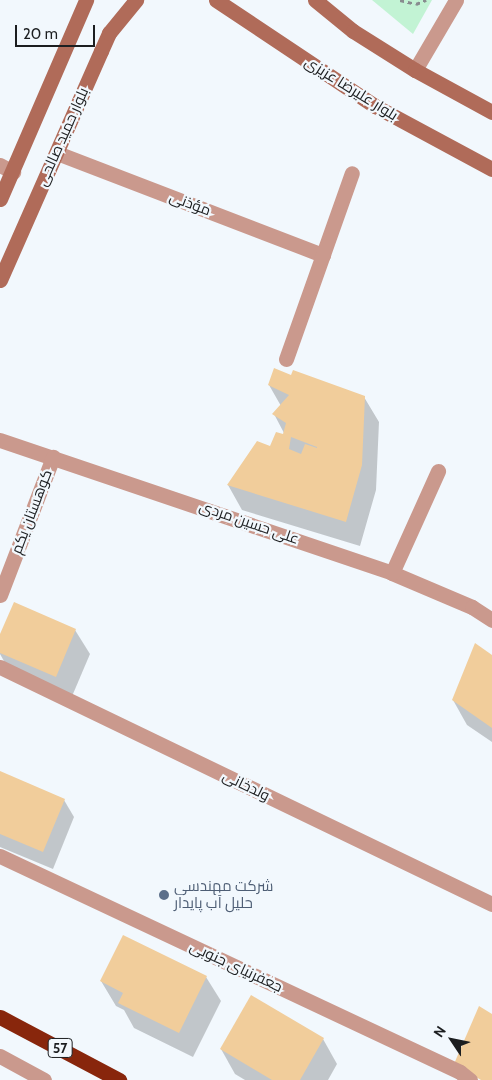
<!DOCTYPE html>
<html>
<head>
<meta charset="utf-8">
<style>
	body { margin:0 }
	#map { position:relative; width:492px; height:1080px; overflow:hidden; background:#f2f8fd; font-family:Cabin,Cairo,sans-serif }
	div>[style] { position:absolute }
	[style*='--x'] { left:calc(var(--x)*1px); top:calc(var(--y)*1px); width:calc(var(--w)*1px); rotate:calc(var(--a)*1deg) }
	.green>* { inset:0; background:#c2f3d4 }
	.shadow>* { inset:0; background:#0003 }
	.building>* { inset:0; background:#f1cd9b }
	.path>* { height:3px; margin-top:-1.5px; transform-origin:0; background:repeating-linear-gradient(90deg,#888c8f 0 4px,transparent 0 8px) }
	.lane>* { height:15px; margin:-7.5px; padding:0 7.5px; transform-origin:7.5px; border-radius:7.5px; background:#ca998d }
	.street>* { height:15px; margin:-7.5px; padding:0 7.5px; transform-origin:7.5px; border-radius:7.5px; background:#ca998d }
	.secondary>* { height:15px; margin:-7.5px; padding:0 7.5px; transform-origin:7.5px; border-radius:7.5px; background:#b06b59 }
	.highway>* { height:15px; margin:-7.5px; padding:0 7.5px; transform-origin:7.5px; border-radius:7.5px; background:#88260c }
	.dots>* { width:14px; height:14px; translate:-50% -50%; box-sizing:border-box; border:2px solid #f2f8fd; border-radius:50% }
	span { translate:-50% -50%; white-space:nowrap; text-align:center; line-height:1.15; -webkit-text-stroke:4.5px #f2f8fd; paint-order:stroke }
	.shield-label span { padding:1px 4px; background:#f2f8fd; border:1px solid; border-radius:4px; -webkit-text-stroke-width:0 }
	.shield-label { font-size:14px; color:#1c1e20; font-weight:700 }
	.street-label { font-size:15px; color:#1c1e20 }
	.service-label { font-size:15px; color:#4e5e75 }
	.left { translate:0 -50%; text-align:left }
	.north { position:absolute; left:427px; top:1015px; width:50px; height:50px; -webkit-text-stroke:4px #f2f8fd; paint-order:stroke; rotate:304deg; font-size:14px; font-weight:700; line-height:20px; text-align:center; color:#1c1e20 }
	.north::after { content:''; display:block; margin:auto; width:18px; height:22px; background:#1c1e20; clip-path:polygon(50% 0,100% 100%,50% 72%,0 100%) }
	.scale { position:absolute; left:15px; top:25px; width:80px; height:22px; box-sizing:border-box; border:2px solid #1c1e20; border-top:0; padding-left:6px; font-size:15px; line-height:18px; white-space:nowrap; color:#1c1e20; -webkit-text-stroke:4px #f2f8fd; paint-order:stroke }
</style>
</head>
<body>
<div id="map">
	<div class="green">
		<i style="clip-path:polygon(372px 0,432px 0,413px 34px)"></i>
	</div>
	<div class="shadow">
		<i style="clip-path:polygon(291px 376px,364px 397px,379px 422px,376px 490px,360px 546px,242px 510px,228px 485px,284px 436px,284px 433px,274px 414px,281px 406px,269px 385px)"></i>
		<i style="clip-path:polygon(75px 630px,90px 654px,70px 701px,13px 677px,0 654px,0 637px)"></i>
		<i style="clip-path:polygon(492px 657px,492px 742px,467px 725px,453px 700px)"></i>
		<i style="clip-path:polygon(0 773px,64px 800px,74px 817px,53px 869px,0 847px)"></i>
		<i style="clip-path:polygon(206px 977px,221px 1001px,193px 1057px,134px 1028px,124px 1010px,116px 1006px,101px 981px)"></i>
		<i style="clip-path:polygon(323px 1039px,337px 1064px,328px 1080px,245px 1080px,235px 1074px,221px 1049px)"></i>
	</div>
	<div class="building">
		<i style="clip-path:polygon(evenodd,274px 368px,291px 375px,293px 370px,365px 396px,362px 465px,346px 522px,227px 485px,257px 441px,270px 446px,276px 432px,283px 434px,286px 423px,272px 414px,289px 395px,268px 385px,274px 368px,291px 437px,317px 447px,317px 448px,305px 444px,301px 454px,289px 449px,291px 437px)"></i>
		<i style="clip-path:polygon(14px 602px,76px 629px,56px 677px,0 653px,0 634px)"></i>
		<i style="clip-path:polygon(475px 643px,492px 655px,492px 728px,452px 700px)"></i>
		<i style="clip-path:polygon(0 771px,65px 799px,43px 852px,0 834px)"></i>
		<i style="clip-path:polygon(123px 935px,207px 976px,179px 1033px,118px 1003px,123px 993px,100px 981px)"></i>
		<i style="clip-path:polygon(251px 995px,324px 1038px,300px 1080px,272px 1080px,220px 1049px)"></i>
		<i style="clip-path:polygon(479px 1006px,492px 1014px,492px 1080px,481px 1080px,454px 1064px)"></i>
	</div>
	<div class="path">
		<i style="--x:400;--y:0;--w:16;--a:14"></i>
		<i style="--x:416;--y:4;--w:11;--a:-22"></i>
	</div>
	<div class="lane">
		<i style="--x:0;--y:1056;--w:50;--a:28.6"></i>
	</div>
	<div class="street">
		<i style="--x:415;--y:70;--w:81;--a:-59.6"></i>
		<i style="--x:57;--y:153;--w:285;--a:21"></i>
		<i style="--x:0;--y:165;--w:15;--a:28"></i>
		<i style="--x:286;--y:359;--w:197;--a:-70.5"></i>
		<i style="--x:0;--y:440;--w:414;--a:18.7"></i>
		<i style="--x:392;--y:573;--w:87;--a:23"></i>
		<i style="--x:472;--y:607;--w:24;--a:33"></i>
		<i style="--x:392;--y:573;--w:112;--a:-65.7"></i>
		<i style="--x:0;--y:595;--w:148;--a:-69"></i>
		<i style="--x:0;--y:667;--w:546;--a:25.72"></i>
		<i style="--x:0;--y:856;--w:508;--a:25.15"></i>
		<i style="--x:460;--y:1072;--w:13;--a:39"></i>
	</div>
	<div class="secondary">
		<i style="--x:216;--y:0;--w:191;--a:33.7"></i>
		<i style="--x:375;--y:106;--w:133;--a:28.3"></i>
		<i style="--x:315;--y:0;--w:49;--a:39.2"></i>
		<i style="--x:353;--y:31;--w:73;--a:32.2"></i>
		<i style="--x:415;--y:70;--w:88;--a:28.6"></i>
		<i style="--x:0;--y:199;--w:217;--a:-66.6"></i>
		<i style="--x:0;--y:280;--w:250;--a:-66.2"></i>
		<i style="--x:101;--y:51;--w:20;--a:-66"></i>
		<i style="--x:109;--y:33;--w:43;--a:-50.7"></i>
	</div>
	<div class="highway">
		<i style="--x:0;--y:1017;--w:135;--a:27.9"></i>
	</div>
	<div class="dots">
		<i style="left:164px;top:895px;background:#5c6f8a"></i>
	</div>
	<div class="shield-label">
		<span style="left:60px;top:1048px">57</span>
	</div>
	<div class="street-label">
		<span style="left:351px;top:89px;rotate:32deg">بلوار علیرضا عزیزی</span>
		<span style="left:63px;top:137px;rotate:-66deg">بلوار حمید صالحی</span>
		<span style="left:190px;top:204px;rotate:21deg">مؤذنی</span>
		<span style="left:32px;top:512px;rotate:-69deg">کوهستان یکم</span>
		<span style="left:249px;top:523px;rotate:19deg">علی حسین مردی</span>
		<span style="left:246px;top:786px;rotate:26deg">ولدخانی</span>
		<span style="left:236px;top:967px;rotate:25deg">جعفرنیای جنوبی</span>
	</div>
	<div class="service-label">
		<span class="left" style="left:174px;top:895px">شرکت مهندسی<br>حلیل آب پایدار</span>
	</div>
	<div class="north">N</div>
	<div class="scale">20 m</div>
</div>
</body>
</html>
